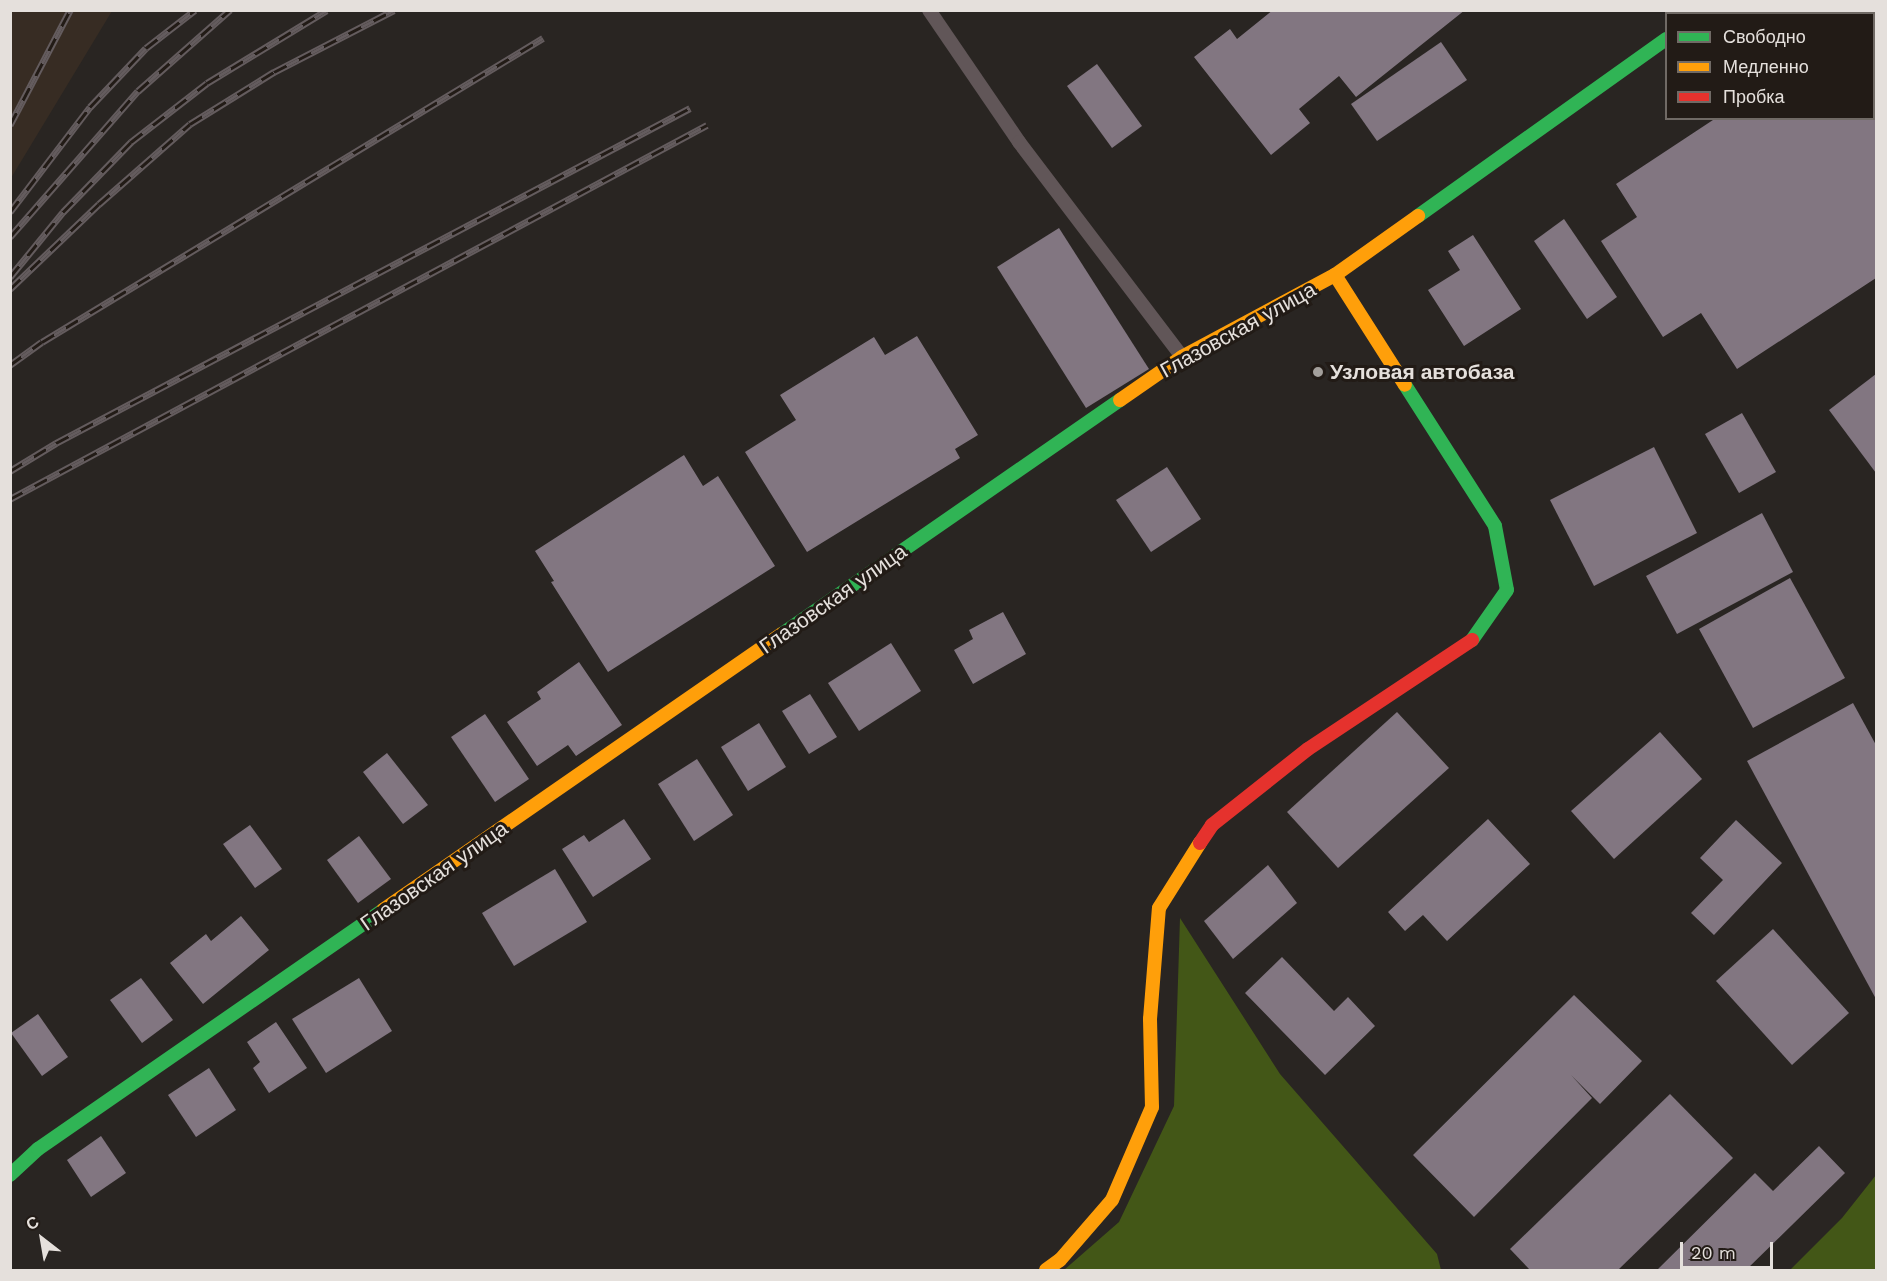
<!DOCTYPE html>
<html>
<head>
<meta charset="utf-8">
<style>
	body { margin:0 }
	#map { position:relative; width:1887px; height:1281px; overflow:hidden; background:#292522; font-family:"Work Sans",sans-serif }
	div>[style] { position:absolute }
	[style*='--x'] { left:calc(var(--x)*1px); top:calc(var(--y)*1px); width:calc(var(--w)*1px); rotate:calc(var(--a)*1deg) }
	.built>* { inset:0; background:#372c23 }
	.forest>* { inset:0; background:#435717 }
	.building>* { inset:0; background:#827681 }
	.lane>* { height:14px; margin:-7px; padding:0 7px; transform-origin:7px; border-radius:7px; background:#615658 }
	.street>* { height:26px; margin:-13px; padding:0 13px; transform-origin:13px; border-radius:13px; background:#615658 }
	.fast>* { height:14px; margin:-7px; padding:0 7px; transform-origin:7px; border-radius:7px; background:#30b455 }
	.slow>* { height:14px; margin:-7px; padding:0 7px; transform-origin:7px; border-radius:7px; background:#ff9f0a }
	.jam>* { height:14px; margin:-7px; padding:0 7px; transform-origin:7px; border-radius:7px; background:#e5322d }
	.rail>* { height:7px; margin-top:-3.5px; transform-origin:0; background:repeating-linear-gradient(90deg,#221b16 0 14px,#645c5e 0 28px); box-sizing:border-box; border-block:2px solid #645c5e }
	.dots>* { width:16px; height:16px; translate:-50% -50%; box-sizing:border-box; border:3px solid #221b16; border-radius:50% }
	span { translate:-50% -50%; white-space:nowrap; text-align:center; line-height:1.15; -webkit-text-stroke:6px #221b16; paint-order:stroke }
	.street-label { font-size:21px; color:#e5e0dc }
	.poi-label { font-size:21px; color:#e5e0dc; font-weight:700 }
	.left { translate:0 -50%; text-align:left }
	.frame { position:absolute; inset:0; border:12px solid #e5e0dc; pointer-events:none }
	.legend { position:absolute; left:1665px; top:12px; width:210px; height:108px; box-sizing:border-box; background:#221b16; border:2px solid #706a65; margin:0; padding:8px 10px; list-style:none; font-size:18px; color:#e5e0dc }
	.legend li { display:flex; align-items:center; gap:12px; height:30px }
	.legend b { width:30px; border:2px solid #706a65 }
	.north { position:absolute; left:12px; top:1209px; width:60px; height:60px; -webkit-text-stroke:4px #221b16; paint-order:stroke; rotate:329deg; font-size:16px; font-weight:700; line-height:24px; text-align:center; color:#e5e0dc }
	.north::after { content:''; display:block; margin:auto; width:21px; height:27px; background:#e5e0dc; clip-path:polygon(50% 0,100% 100%,50% 72%,0 100%) }
	.scale { position:absolute; left:1680px; top:1242px; width:93px; height:27px; box-sizing:border-box; border:3px solid #e5e0dc; border-top:0; padding-left:8px; font-size:18px; line-height:21px; white-space:nowrap; color:#e5e0dc; -webkit-text-stroke:4px #221b16; paint-order:stroke }
</style>
</head>
<body>
<div id="map">
	<div class="built">
		<i style="clip-path:polygon(11px 10px,112px 11px,11px 178px,10px 11px)"></i>
	</div>
	<div class="forest">
		<i style="clip-path:polygon(1180px 918px,1280px 1074px,1437px 1254px,1441px 1270px,1064px 1270px,1119px 1222px,1174px 1106px)"></i>
		<i style="clip-path:polygon(1876px 1175px,1876px 1270px,1790px 1270px,1842px 1218px)"></i>
	</div>
	<div class="building">
		<i style="clip-path:polygon(1273px 10px,1465px 10px,1356px 97px,1339px 76px,1299px 109px,1310px 123px,1271px 155px,1194px 57px,1230px 29px,1237px 39px)"></i>
		<i style="clip-path:polygon(1441px 42px,1467px 80px,1377px 141px,1351px 104px)"></i>
		<i style="clip-path:polygon(1097px 64px,1142px 126px,1112px 148px,1067px 86px)"></i>
		<i style="clip-path:polygon(1874px 95px,1876px 97px,1876px 278px,1737px 369px,1701px 313px,1663px 337px,1601px 241px,1637px 217px,1616px 184px,1716px 118px,1874px 118px)"></i>
		<i style="clip-path:polygon(1564px 219px,1617px 297px,1587px 319px,1534px 241px)"></i>
		<i style="clip-path:polygon(1059px 228px,1149px 369px,1086px 408px,997px 267px)"></i>
		<i style="clip-path:polygon(1473px 235px,1521px 309px,1464px 346px,1428px 290px,1460px 270px,1448px 251px)"></i>
		<i style="clip-path:polygon(917px 336px,978px 435px,955px 449px,960px 458px,807px 552px,745px 452px,796px 420px,780px 395px,874px 337px,885px 355px)"></i>
		<i style="clip-path:polygon(1876px 374px,1876px 473px,1829px 410px)"></i>
		<i style="clip-path:polygon(1742px 413px,1776px 472px,1739px 493px,1705px 434px)"></i>
		<i style="clip-path:polygon(1654px 447px,1697px 533px,1594px 586px,1550px 500px)"></i>
		<i style="clip-path:polygon(684px 455px,703px 486px,718px 476px,775px 566px,608px 672px,551px 582px,554px 581px,535px 551px)"></i>
		<i style="clip-path:polygon(1167px 467px,1201px 519px,1151px 552px,1116px 500px)"></i>
		<i style="clip-path:polygon(1762px 513px,1793px 572px,1677px 634px,1646px 576px)"></i>
		<i style="clip-path:polygon(1790px 578px,1845px 678px,1753px 728px,1699px 629px)"></i>
		<i style="clip-path:polygon(1003px 612px,1026px 654px,973px 684px,954px 650px,973px 639px,969px 630px)"></i>
		<i style="clip-path:polygon(891px 643px,921px 691px,859px 731px,828px 683px)"></i>
		<i style="clip-path:polygon(579px 662px,622px 725px,576px 756px,568px 745px,537px 766px,507px 722px,541px 699px,537px 692px)"></i>
		<i style="clip-path:polygon(810px 694px,837px 737px,809px 754px,782px 711px)"></i>
		<i style="clip-path:polygon(1853px 703px,1876px 745px,1876px 999px,1747px 761px)"></i>
		<i style="clip-path:polygon(1397px 712px,1449px 768px,1338px 868px,1287px 812px)"></i>
		<i style="clip-path:polygon(485px 714px,529px 779px,495px 802px,451px 737px)"></i>
		<i style="clip-path:polygon(759px 723px,786px 767px,748px 791px,721px 747px)"></i>
		<i style="clip-path:polygon(1660px 732px,1702px 779px,1614px 859px,1571px 811px)"></i>
		<i style="clip-path:polygon(387px 753px,428px 805px,403px 824px,363px 772px)"></i>
		<i style="clip-path:polygon(697px 759px,733px 815px,694px 841px,658px 784px)"></i>
		<i style="clip-path:polygon(624px 819px,651px 859px,593px 897px,562px 849px,584px 835px,589px 842px)"></i>
		<i style="clip-path:polygon(1488px 819px,1530px 864px,1447px 941px,1423px 915px,1405px 931px,1388px 912px)"></i>
		<i style="clip-path:polygon(1736px 820px,1782px 863px,1714px 935px,1691px 913px,1723px 880px,1700px 858px)"></i>
		<i style="clip-path:polygon(250px 825px,282px 869px,255px 888px,223px 844px)"></i>
		<i style="clip-path:polygon(359px 836px,391px 879px,358px 903px,327px 860px)"></i>
		<i style="clip-path:polygon(1268px 865px,1297px 903px,1233px 959px,1204px 921px)"></i>
		<i style="clip-path:polygon(555px 869px,587px 922px,514px 966px,482px 913px)"></i>
		<i style="clip-path:polygon(241px 916px,269px 950px,203px 1004px,170px 963px,206px 934px,211px 941px)"></i>
		<i style="clip-path:polygon(1773px 929px,1849px 1013px,1792px 1065px,1716px 981px)"></i>
		<i style="clip-path:polygon(1282px 957px,1334px 1011px,1348px 997px,1375px 1026px,1325px 1075px,1245px 993px)"></i>
		<i style="clip-path:polygon(141px 978px,173px 1020px,142px 1043px,110px 1000px)"></i>
		<i style="clip-path:polygon(359px 978px,392px 1031px,326px 1073px,292px 1019px)"></i>
		<i style="clip-path:polygon(1574px 995px,1642px 1061px,1600px 1104px,1571px 1075px,1592px 1098px,1474px 1217px,1413px 1155px)"></i>
		<i style="clip-path:polygon(38px 1014px,68px 1057px,42px 1076px,11px 1033px)"></i>
		<i style="clip-path:polygon(276px 1022px,307px 1068px,269px 1093px,253px 1068px,260px 1062px,247px 1042px)"></i>
		<i style="clip-path:polygon(209px 1068px,236px 1110px,196px 1137px,168px 1095px)"></i>
		<i style="clip-path:polygon(1670px 1094px,1733px 1158px,1618px 1270px,1530px 1270px,1510px 1249px)"></i>
		<i style="clip-path:polygon(101px 1136px,126px 1173px,91px 1197px,67px 1160px)"></i>
		<i style="clip-path:polygon(1819px 1146px,1845px 1173px,1746px 1270px,1657px 1270px,1755px 1173px,1773px 1191px)"></i>
	</div>
	<div class="lane">
		<i style="--x:929;--y:10;--w:160;--a:55.7"></i>
		<i style="--x:1019;--y:142;--w:270;--a:52.8"></i>
	</div>
	<div class="street">
		<i style="--x:1703;--y:14;--w:6;--a:-45"></i>
	</div>
	<div class="fast">
		<i style="--x:1418;--y:216;--w:305;--a:-35.5"></i>
		<i style="--x:1405;--y:385;--w:167;--a:57.4"></i>
		<i style="--x:1495;--y:526;--w:65;--a:79.4"></i>
		<i style="--x:1507;--y:590;--w:61;--a:125"></i>
		<i style="--x:782;--y:634;--w:411;--a:-34.7"></i>
		<i style="--x:10;--y:1175;--w:38;--a:-43"></i>
		<i style="--x:38;--y:1149;--w:420;--a:-34.7"></i>
	</div>
	<div class="slow">
		<i style="--x:1335;--y:275;--w:130;--a:57.5"></i>
		<i style="--x:1120;--y:400;--w:75;--a:-34.7"></i>
		<i style="--x:1182;--y:357;--w:174;--a:-28.2"></i>
		<i style="--x:1335;--y:275;--w:102;--a:-35.4"></i>
		<i style="--x:383;--y:910;--w:485;--a:-34.7"></i>
		<i style="--x:1046;--y:1270;--w:17;--a:-36"></i>
		<i style="--x:1060;--y:1260;--w:79;--a:-49.1"></i>
		<i style="--x:1112;--y:1200;--w:101;--a:-66.7"></i>
		<i style="--x:1152;--y:1107;--w:88;--a:-91.3"></i>
		<i style="--x:1150;--y:1019;--w:111;--a:-85.4"></i>
		<i style="--x:1159;--y:908;--w:77;--a:-57.8"></i>
	</div>
	<div class="jam">
		<i style="--x:1200;--y:843;--w:22;--a:-56"></i>
		<i style="--x:1212;--y:825;--w:122;--a:-38.4"></i>
		<i style="--x:1308;--y:749;--w:197;--a:-33.6"></i>
	</div>
	<div class="rail">
		<i style="--x:10;--y:125;--w:130;--a:-62.4"></i>
		<i style="--x:10;--y:212;--w:132;--a:-52.7"></i>
		<i style="--x:90;--y:107;--w:81;--a:-46.5"></i>
		<i style="--x:146;--y:48;--w:62;--a:-37.8"></i>
		<i style="--x:10;--y:237;--w:194;--a:-48.8"></i>
		<i style="--x:138;--y:91;--w:123;--a:-41.4"></i>
		<i style="--x:10;--y:277;--w:84;--a:-50.8"></i>
		<i style="--x:63;--y:212;--w:98;--a:-45.8"></i>
		<i style="--x:131;--y:142;--w:96;--a:-37.8"></i>
		<i style="--x:207;--y:83;--w:140;--a:-31.3"></i>
		<i style="--x:10;--y:289;--w:123;--a:-43.7"></i>
		<i style="--x:99;--y:204;--w:121;--a:-41.3"></i>
		<i style="--x:190;--y:124;--w:99;--a:-31.8"></i>
		<i style="--x:274;--y:72;--w:135;--a:-27.3"></i>
		<i style="--x:10;--y:365;--w:39;--a:-36"></i>
		<i style="--x:42;--y:342;--w:586;--a:-31.25"></i>
		<i style="--x:10;--y:471;--w:54;--a:-31.3"></i>
		<i style="--x:56;--y:443;--w:717;--a:-27.85"></i>
		<i style="--x:10;--y:499;--w:791;--a:-28.22"></i>
	</div>
	<div class="dots">
		<i style="left:1318px;top:372px;background:#a39f9b"></i>
	</div>
	<div class="street-label">
		<span style="left:1238px;top:330px;rotate:-29deg">Глазовская улица</span>
		<span style="left:833px;top:599px;rotate:-35deg">Глазовская улица</span>
		<span style="left:434px;top:876px;rotate:-35deg">Глазовская улица</span>
	</div>
	<div class="poi-label">
		<span class="left" style="left:1330px;top:372px">Узловая автобаза</span>
	</div>
	<div class="frame"></div>
	<ul class="legend">
	<li><b style="height:8px;background:#30b455"></b>Свободно</li>
	<li><b style="height:8px;background:#ff9f0a"></b>Медленно</li>
	<li><b style="height:8px;background:#e5322d"></b>Пробка</li>
	</ul>
	<div class="north">С</div>
	<div class="scale">20 m</div>
</div>
</body>
</html>
